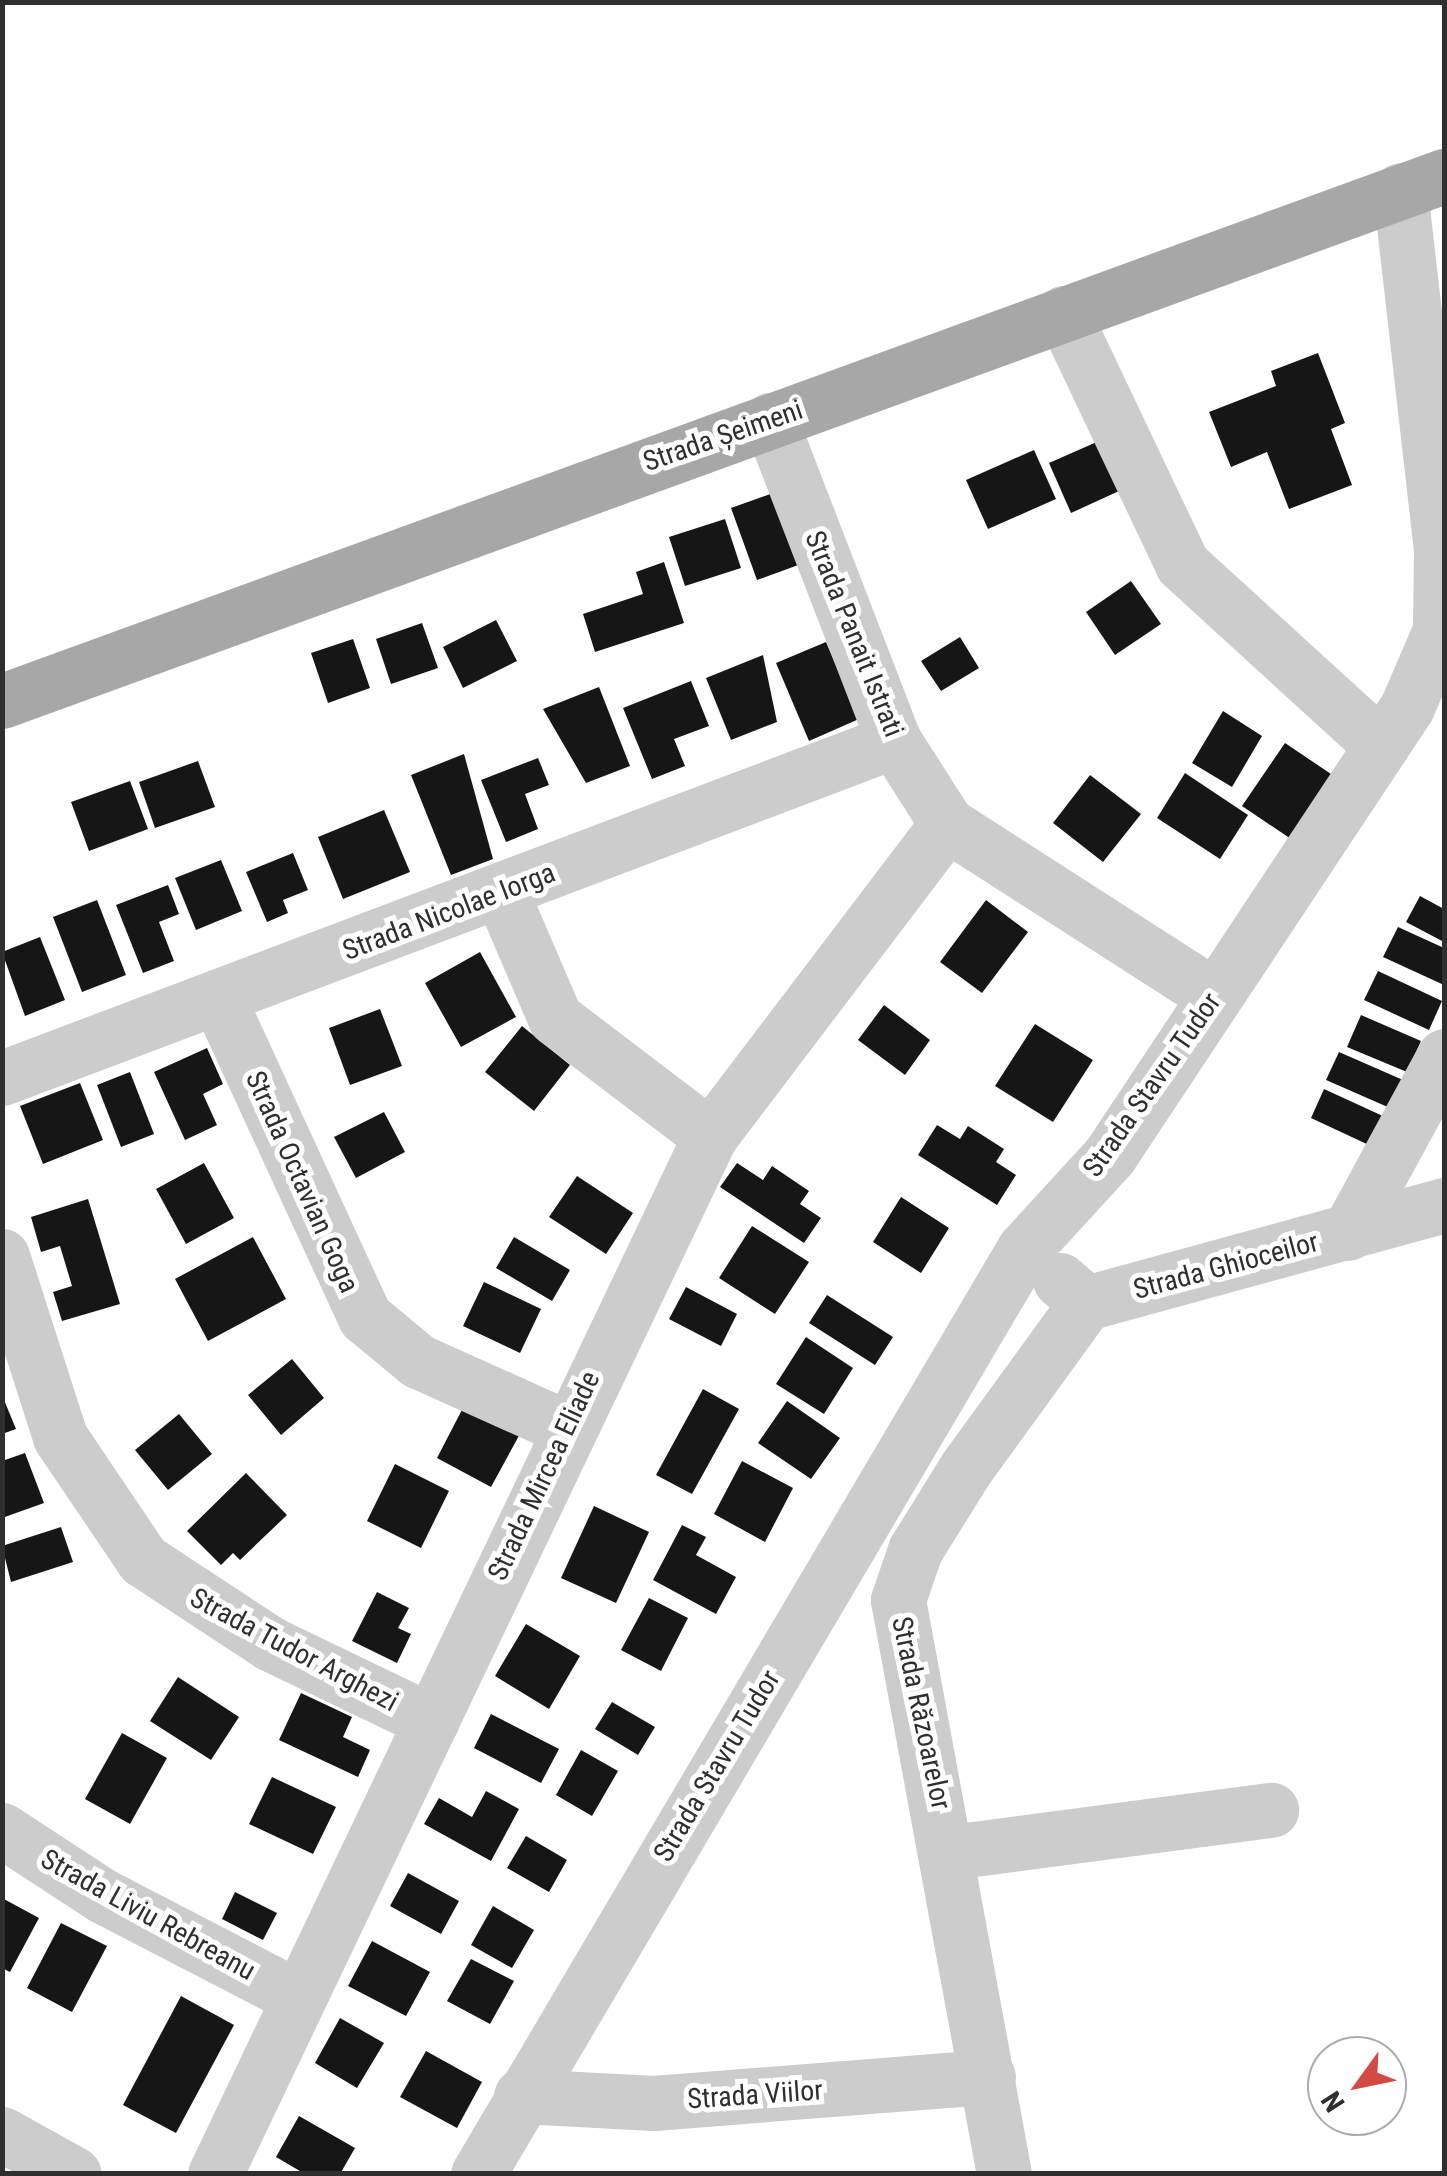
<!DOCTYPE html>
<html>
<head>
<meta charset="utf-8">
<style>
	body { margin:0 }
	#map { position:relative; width:1447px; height:2176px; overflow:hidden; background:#fff; font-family:"Roboto Condensed",sans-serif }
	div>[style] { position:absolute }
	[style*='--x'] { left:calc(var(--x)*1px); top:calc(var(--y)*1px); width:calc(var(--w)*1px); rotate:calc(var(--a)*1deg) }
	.building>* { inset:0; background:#161616 }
	.minor>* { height:55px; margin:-27.5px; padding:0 27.5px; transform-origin:27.5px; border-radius:27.5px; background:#ccc }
	.major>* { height:55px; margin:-27.5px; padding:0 27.5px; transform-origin:27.5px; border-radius:27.5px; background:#a7a7a7 }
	span { translate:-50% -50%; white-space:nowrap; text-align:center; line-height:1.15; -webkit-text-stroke:10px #fff; paint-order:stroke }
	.street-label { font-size:28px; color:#2f2f2f }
	.frame { position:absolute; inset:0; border:5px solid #2f2f2f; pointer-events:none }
	.north { position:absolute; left:1307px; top:2036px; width:100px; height:100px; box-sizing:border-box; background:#fff; border:2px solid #acacac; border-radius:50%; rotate:237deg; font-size:28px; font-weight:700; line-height:40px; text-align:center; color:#2f2f2f }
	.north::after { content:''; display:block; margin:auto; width:35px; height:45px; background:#d34943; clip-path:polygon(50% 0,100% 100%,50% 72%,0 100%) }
</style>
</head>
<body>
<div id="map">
	<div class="building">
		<i style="clip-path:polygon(1318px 353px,1345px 423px,1331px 429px,1352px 485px,1289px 509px,1267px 452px,1231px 467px,1209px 412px,1276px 386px,1271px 371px)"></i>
		<i style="clip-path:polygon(1108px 437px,1130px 486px,1071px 513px,1049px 463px)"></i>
		<i style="clip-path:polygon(1034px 450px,1056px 499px,988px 529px,966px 480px)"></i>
		<i style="clip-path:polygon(787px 488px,812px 560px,757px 580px,731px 508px)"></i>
		<i style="clip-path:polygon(725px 519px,741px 568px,685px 586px,669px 537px)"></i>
		<i style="clip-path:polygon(664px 562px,684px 623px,595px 652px,583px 614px,643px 594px,636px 572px)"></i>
		<i style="clip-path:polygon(1131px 581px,1161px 624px,1115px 655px,1086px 612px)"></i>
		<i style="clip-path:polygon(496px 620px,517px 661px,463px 688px,443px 647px)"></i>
		<i style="clip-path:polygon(422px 623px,438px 668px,391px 684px,376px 639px)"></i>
		<i style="clip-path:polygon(960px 637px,979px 668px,941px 691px,921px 661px)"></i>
		<i style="clip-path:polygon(353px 639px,370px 688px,328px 703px,311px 653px)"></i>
		<i style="clip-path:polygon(826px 642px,859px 719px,809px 741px,776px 663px)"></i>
		<i style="clip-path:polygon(763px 655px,777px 722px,731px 740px,706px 678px)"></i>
		<i style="clip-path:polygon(691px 681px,709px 726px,674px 739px,685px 766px,652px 779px,623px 708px)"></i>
		<i style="clip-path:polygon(599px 687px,630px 766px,586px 783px,543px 709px)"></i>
		<i style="clip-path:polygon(1223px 711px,1262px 736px,1232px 787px,1192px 763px)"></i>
		<i style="clip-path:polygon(1285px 743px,1334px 776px,1291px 839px,1242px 806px)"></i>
		<i style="clip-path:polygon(464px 754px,493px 859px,451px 875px,411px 775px)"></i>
		<i style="clip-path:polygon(538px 758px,549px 785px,525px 794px,538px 829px,506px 842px,481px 780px)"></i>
		<i style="clip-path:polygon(198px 761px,215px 807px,155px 828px,139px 782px)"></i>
		<i style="clip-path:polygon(1185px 773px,1248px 815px,1220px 859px,1157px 818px)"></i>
		<i style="clip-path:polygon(1090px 775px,1141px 814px,1103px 862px,1053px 823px)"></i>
		<i style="clip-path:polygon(130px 781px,148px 829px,89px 851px,71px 802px)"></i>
		<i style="clip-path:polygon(384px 810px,410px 872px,343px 899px,318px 837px)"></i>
		<i style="clip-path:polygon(293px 853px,308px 890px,283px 900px,288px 913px,267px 922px,246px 872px)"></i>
		<i style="clip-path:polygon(221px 860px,242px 911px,196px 930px,175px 878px)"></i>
		<i style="clip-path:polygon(168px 885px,179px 914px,159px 922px,174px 961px,143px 973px,116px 905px)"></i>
		<i style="clip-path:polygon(1420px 896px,1444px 909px,1444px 942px,1406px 922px)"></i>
		<i style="clip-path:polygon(97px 900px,126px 975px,82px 992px,53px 917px)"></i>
		<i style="clip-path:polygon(986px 900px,1028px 932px,982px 993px,940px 962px)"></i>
		<i style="clip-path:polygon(1398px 927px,1444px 948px,1444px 985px,1383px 957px)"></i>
		<i style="clip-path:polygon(40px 937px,65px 1000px,25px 1016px,2px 952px)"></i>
		<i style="clip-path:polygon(480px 952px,516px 1017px,461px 1047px,425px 983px)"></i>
		<i style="clip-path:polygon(1378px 971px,1442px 1001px,1429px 1030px,1364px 1000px)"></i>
		<i style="clip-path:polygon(884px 1005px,930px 1040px,905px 1075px,858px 1040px)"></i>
		<i style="clip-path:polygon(380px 1009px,402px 1066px,350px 1085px,329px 1028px)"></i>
		<i style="clip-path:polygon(1361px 1015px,1421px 1041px,1407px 1072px,1347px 1047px)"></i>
		<i style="clip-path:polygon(1035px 1024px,1093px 1060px,1053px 1122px,995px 1086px)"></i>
		<i style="clip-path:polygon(522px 1026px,570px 1065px,534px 1111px,485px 1072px)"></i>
		<i style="clip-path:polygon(207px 1048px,223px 1084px,203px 1094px,217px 1125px,185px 1140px,154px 1072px)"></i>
		<i style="clip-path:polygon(1339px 1052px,1403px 1080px,1390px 1108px,1326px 1080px)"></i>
		<i style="clip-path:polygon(130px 1072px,154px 1134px,121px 1147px,97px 1085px)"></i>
		<i style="clip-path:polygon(80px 1083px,103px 1140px,43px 1164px,20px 1106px)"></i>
		<i style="clip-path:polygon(1324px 1089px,1385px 1117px,1371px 1146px,1311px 1118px)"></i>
		<i style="clip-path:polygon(384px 1112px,405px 1152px,356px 1178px,334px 1137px)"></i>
		<i style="clip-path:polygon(937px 1125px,960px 1139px,968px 1126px,1004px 1149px,996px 1162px,1016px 1175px,997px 1205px,918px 1155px)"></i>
		<i style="clip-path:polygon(204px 1163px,234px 1218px,186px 1244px,156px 1189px)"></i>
		<i style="clip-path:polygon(737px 1163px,763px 1180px,772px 1166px,809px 1191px,800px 1204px,821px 1218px,804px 1243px,720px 1187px)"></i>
		<i style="clip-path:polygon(577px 1176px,633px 1213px,606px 1254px,549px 1217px)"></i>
		<i style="clip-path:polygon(901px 1197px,949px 1228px,921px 1273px,873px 1242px)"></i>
		<i style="clip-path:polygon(88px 1199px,120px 1304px,62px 1321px,53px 1292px,72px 1286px,60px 1246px,41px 1252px,31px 1217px)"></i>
		<i style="clip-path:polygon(752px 1226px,809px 1262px,775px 1314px,719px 1278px)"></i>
		<i style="clip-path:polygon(253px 1237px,286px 1299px,208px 1341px,175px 1279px)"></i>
		<i style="clip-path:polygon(514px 1237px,570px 1270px,552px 1301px,496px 1268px)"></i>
		<i style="clip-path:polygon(484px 1282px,541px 1309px,520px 1353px,463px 1326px)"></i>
		<i style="clip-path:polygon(686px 1287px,737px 1314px,721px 1346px,669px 1319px)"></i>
		<i style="clip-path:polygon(827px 1295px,893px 1337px,875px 1365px,809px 1323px)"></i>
		<i style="clip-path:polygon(806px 1337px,853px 1368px,824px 1414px,776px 1384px)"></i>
		<i style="clip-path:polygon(292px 1359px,324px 1398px,281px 1435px,248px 1395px)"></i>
		<i style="clip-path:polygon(703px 1389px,739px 1409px,692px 1494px,656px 1475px)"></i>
		<i style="clip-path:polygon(2px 1395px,16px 1429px,2px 1434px)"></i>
		<i style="clip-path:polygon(787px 1401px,840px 1438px,811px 1479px,758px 1443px)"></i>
		<i style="clip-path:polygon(466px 1402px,521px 1432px,491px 1487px,437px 1458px)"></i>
		<i style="clip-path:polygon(179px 1414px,212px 1454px,168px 1490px,135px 1450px)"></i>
		<i style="clip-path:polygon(25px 1453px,44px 1503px,2px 1518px,2px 1461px)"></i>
		<i style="clip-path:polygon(742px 1461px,793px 1488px,765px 1542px,714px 1514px)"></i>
		<i style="clip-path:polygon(395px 1464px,449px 1491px,421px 1548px,367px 1521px)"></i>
		<i style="clip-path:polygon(246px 1473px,287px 1515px,240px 1560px,233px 1553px,221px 1565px,187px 1531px)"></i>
		<i style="clip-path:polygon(594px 1506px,649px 1532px,616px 1603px,561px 1578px)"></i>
		<i style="clip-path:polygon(682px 1525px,706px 1537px,696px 1555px,736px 1577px,716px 1614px,653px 1580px)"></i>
		<i style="clip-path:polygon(61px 1527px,73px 1562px,11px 1582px,2px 1546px)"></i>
		<i style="clip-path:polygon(377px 1592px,409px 1608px,398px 1628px,411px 1634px,397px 1663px,352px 1641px)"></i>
		<i style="clip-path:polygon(649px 1598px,688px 1618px,661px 1671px,621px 1650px)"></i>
		<i style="clip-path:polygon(526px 1624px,580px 1656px,549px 1709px,495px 1676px)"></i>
		<i style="clip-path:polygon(178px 1677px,239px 1717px,211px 1760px,150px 1721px)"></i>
		<i style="clip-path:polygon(301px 1693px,352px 1717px,343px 1737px,370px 1750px,358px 1777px,279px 1740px)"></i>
		<i style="clip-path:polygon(612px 1702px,655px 1727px,638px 1755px,595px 1729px)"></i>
		<i style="clip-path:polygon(491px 1714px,559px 1749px,541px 1783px,474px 1748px)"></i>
		<i style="clip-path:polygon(122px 1733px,167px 1758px,130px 1824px,85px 1799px)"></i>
		<i style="clip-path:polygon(581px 1750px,618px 1771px,592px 1816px,556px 1795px)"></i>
		<i style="clip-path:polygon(272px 1777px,336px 1807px,313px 1854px,249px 1824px)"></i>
		<i style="clip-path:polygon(486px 1791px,519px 1809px,491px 1861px,424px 1824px,439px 1798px,472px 1817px)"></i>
		<i style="clip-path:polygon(526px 1836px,567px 1860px,549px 1892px,507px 1868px)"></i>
		<i style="clip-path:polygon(408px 1873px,459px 1901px,441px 1934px,390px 1906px)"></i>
		<i style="clip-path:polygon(235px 1892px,277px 1913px,263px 1940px,222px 1919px)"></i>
		<i style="clip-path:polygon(2px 1898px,39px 1918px,10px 1972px,2px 1968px)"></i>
		<i style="clip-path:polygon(493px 1906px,534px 1930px,512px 1968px,471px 1945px)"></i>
		<i style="clip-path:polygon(61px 1923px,107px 1946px,72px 2012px,27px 1988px)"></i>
		<i style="clip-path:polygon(372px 1941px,430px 1972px,406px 2016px,348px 1986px)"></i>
		<i style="clip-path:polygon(471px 1959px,514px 1981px,490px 2024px,447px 2001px)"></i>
		<i style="clip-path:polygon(181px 1996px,234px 2025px,176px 2133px,123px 2105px)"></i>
		<i style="clip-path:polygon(340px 2018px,384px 2043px,357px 2088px,315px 2063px)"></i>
		<i style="clip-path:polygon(426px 2051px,482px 2082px,457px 2128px,400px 2097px)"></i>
		<i style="clip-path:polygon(299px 2116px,355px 2148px,340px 2174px,305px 2174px,276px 2157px)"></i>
	</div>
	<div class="minor">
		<i style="--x:1063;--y:313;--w:278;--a:64.6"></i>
		<i style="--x:1182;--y:564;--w:270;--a:42.4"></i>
		<i style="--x:770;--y:420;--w:344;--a:68.9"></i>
		<i style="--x:894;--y:741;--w:98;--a:57.4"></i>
		<i style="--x:947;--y:824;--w:318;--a:32.7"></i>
		<i style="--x:501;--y:892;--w:137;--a:66.8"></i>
		<i style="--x:555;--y:1018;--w:195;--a:37.3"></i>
		<i style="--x:219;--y:1000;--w:349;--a:65.3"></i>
		<i style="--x:365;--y:1317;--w:69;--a:39.7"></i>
		<i style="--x:418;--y:1361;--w:161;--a:24.2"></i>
		<i style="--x:2;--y:1078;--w:954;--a:-20.7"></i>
		<i style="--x:1348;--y:1233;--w:201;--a:-61.5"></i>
		<i style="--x:2;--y:1256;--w:190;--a:72.2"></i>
		<i style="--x:60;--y:1437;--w:148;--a:56"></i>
		<i style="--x:143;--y:1560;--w:153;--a:33.3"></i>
		<i style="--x:271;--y:1644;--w:178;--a:25.7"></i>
		<i style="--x:1060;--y:1280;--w:35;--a:41"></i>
		<i style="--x:1086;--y:1303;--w:371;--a:-15.3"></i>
		<i style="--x:2;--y:1830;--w:121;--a:33.2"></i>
		<i style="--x:103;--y:1896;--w:217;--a:27.4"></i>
		<i style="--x:951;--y:1852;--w:323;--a:-7.5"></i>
		<i style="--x:521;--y:2096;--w:133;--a:3"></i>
		<i style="--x:654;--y:2103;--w:335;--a:-4.5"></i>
		<i style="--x:2;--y:2134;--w:82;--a:29.1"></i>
		<i style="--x:215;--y:2174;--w:1150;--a:-64.5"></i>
		<i style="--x:710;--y:1136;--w:392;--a:-52.8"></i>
		<i style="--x:478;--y:2174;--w:1074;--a:-59.45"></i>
		<i style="--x:1024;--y:1249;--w:127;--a:-47.5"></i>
		<i style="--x:1110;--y:1155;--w:538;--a:-56.46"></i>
		<i style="--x:1407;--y:707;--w:84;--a:-66.8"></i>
		<i style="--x:1440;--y:630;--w:80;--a:-89.3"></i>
		<i style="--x:1441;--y:550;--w:362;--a:-96.5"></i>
		<i style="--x:1004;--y:2174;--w:584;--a:-100.46"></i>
		<i style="--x:898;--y:1600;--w:53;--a:-71.2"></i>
		<i style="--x:915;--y:1550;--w:97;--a:-58.1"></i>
		<i style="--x:966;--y:1468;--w:204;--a:-54"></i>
	</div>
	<div class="major">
		<i style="--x:2;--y:701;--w:1535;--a:-20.01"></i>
	</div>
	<div class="street-label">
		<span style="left:723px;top:436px;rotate:-19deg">Strada Șeimeni</span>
		<span style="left:854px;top:634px;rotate:68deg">Strada Panait Istrati</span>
		<span style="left:449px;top:912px;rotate:-21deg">Strada Nicolae Iorga</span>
		<span style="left:1152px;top:1085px;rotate:-55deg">Strada Stavru Tudor</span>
		<span style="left:302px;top:1182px;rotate:66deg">Strada Octavian Goga</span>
		<span style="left:1226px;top:1266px;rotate:-15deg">Strada Ghioceilor</span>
		<span style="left:544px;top:1476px;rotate:-65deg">Strada Mircea Eliade</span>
		<span style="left:294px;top:1650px;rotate:28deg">Strada Tudor Arghezi</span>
		<span style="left:921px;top:1713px;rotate:78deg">Strada Răzoarelor</span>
		<span style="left:717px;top:1766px;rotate:-59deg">Strada Stavru Tudor</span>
		<span style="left:148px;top:1915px;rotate:29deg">Strada Liviu Rebreanu</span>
		<span style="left:755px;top:2095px;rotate:-4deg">Strada Viilor</span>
	</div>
	<div class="frame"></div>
	<div class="north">N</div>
</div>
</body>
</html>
